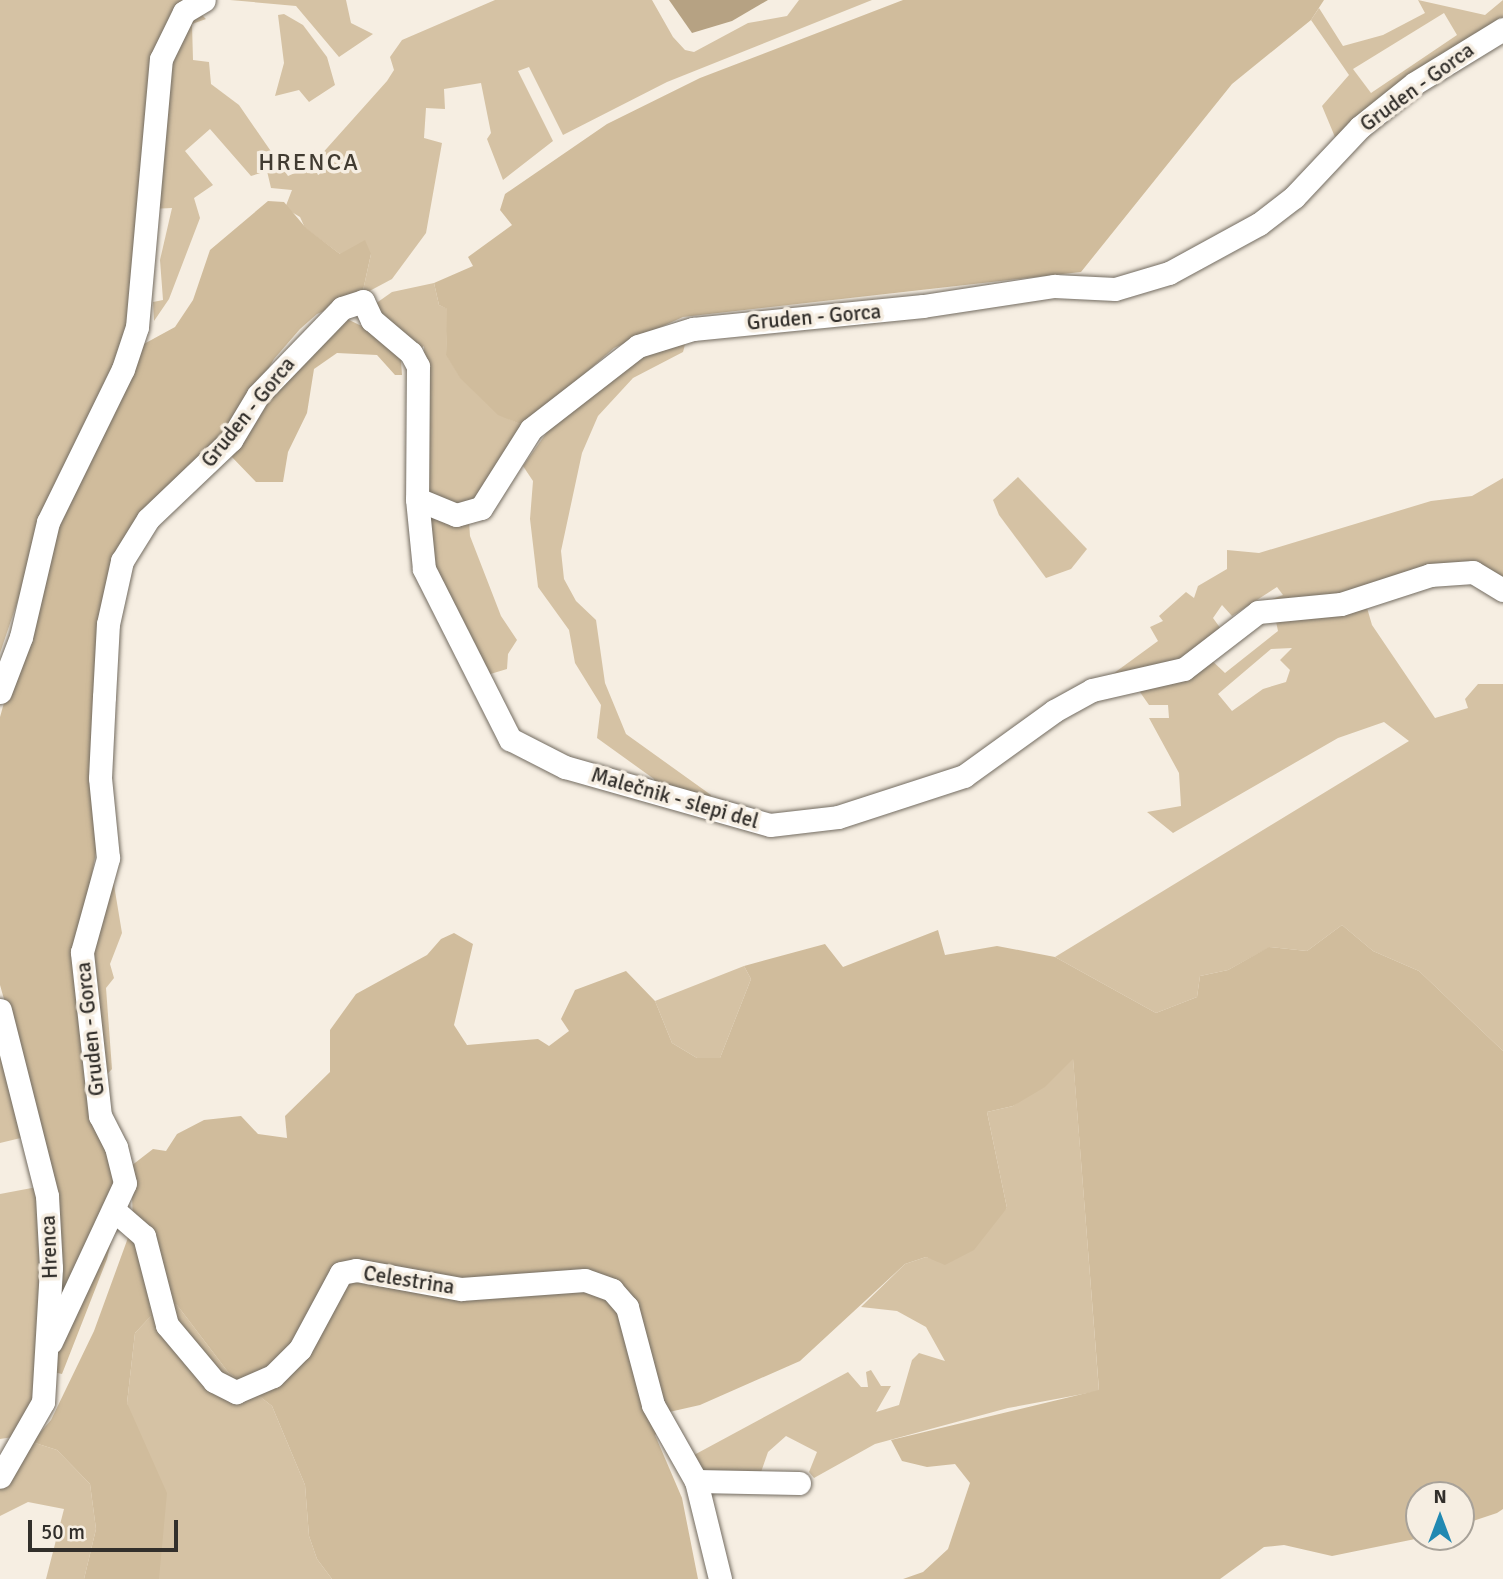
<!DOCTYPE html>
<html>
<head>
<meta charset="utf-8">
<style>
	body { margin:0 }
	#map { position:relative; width:1503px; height:1579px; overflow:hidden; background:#f6eee2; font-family:Signika,sans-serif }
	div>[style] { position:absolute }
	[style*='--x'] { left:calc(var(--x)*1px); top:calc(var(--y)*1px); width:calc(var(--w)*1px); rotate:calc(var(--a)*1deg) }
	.green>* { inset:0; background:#d5c2a4 }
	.forest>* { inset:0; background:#d0bc9c }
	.water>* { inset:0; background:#b6a283 }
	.roads { filter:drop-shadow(0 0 2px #736c61) drop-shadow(0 0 2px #736c61) }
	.street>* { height:23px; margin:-11.5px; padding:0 11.5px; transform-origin:11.5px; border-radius:11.5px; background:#fff }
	span { translate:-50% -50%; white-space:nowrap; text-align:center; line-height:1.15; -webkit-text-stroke:7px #f6eee2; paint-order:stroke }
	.street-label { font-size:21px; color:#322f2b }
	.quarter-label { font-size:24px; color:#413b31; letter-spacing:2px }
	.north { position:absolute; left:1405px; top:1481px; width:70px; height:70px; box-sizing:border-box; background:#f6eee2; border:2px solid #a8a299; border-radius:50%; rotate:0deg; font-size:19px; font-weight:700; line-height:28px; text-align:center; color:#322f2b }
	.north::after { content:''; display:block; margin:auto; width:24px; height:32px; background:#2189b2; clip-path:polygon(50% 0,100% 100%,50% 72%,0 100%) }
	.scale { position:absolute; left:28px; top:1520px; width:150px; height:32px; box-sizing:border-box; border:4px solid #322f2b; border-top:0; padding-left:9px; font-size:21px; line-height:24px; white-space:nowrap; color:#322f2b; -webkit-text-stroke:5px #f6eee2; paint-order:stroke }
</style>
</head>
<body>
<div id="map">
	<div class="green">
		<i style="clip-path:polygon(0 0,184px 0,175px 10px,132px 329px,47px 515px,0 653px)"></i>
		<i style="clip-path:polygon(230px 0,346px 0,351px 23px,373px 34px,339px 57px,296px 6px)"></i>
		<i style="clip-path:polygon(495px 0,652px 0,673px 37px,685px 50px,694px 52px,748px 23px,787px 16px,799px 0,872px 0,667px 82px,563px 135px,529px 67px,518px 71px,553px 141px,503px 180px,487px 139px,491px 133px,481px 83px,444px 89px,445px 109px,426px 108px,424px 138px,442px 143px,426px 233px,392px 279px,362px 295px,371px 254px,340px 254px,305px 228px,300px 217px,285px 208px,292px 190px,271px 188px,267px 171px,251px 176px,210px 129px,185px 151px,213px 185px,194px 198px,200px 218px,169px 299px,154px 321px,153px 302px,163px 300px,160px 260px,172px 208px,151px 209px,159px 100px,183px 22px,201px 14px,206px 19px,192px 24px,193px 60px,209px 62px,211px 84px,239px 105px,288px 176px,311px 166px,387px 81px,394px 70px,390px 57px,402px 40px)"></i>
		<i style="clip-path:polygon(evenodd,1418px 0,1485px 15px,1503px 0,1503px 24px,1335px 137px,1322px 106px,1349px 75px,1311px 20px,1319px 8px,1343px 46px,1383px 35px,1425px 13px,1418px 0,1444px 13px,1457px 35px,1371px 93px,1353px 69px,1444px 13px)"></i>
		<i style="clip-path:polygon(284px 14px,303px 25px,327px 57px,335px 85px,309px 102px,299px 90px,275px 96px,284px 63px,278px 15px)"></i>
		<i style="clip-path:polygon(434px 283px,439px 305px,448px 309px,446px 354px,460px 377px,498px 414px,525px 426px,487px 493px,454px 508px,428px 499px,424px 346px,415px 355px,378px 317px,375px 304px,392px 292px)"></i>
		<i style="clip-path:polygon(687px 337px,683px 352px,633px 378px,598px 416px,582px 453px,561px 551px,564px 579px,576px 601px,596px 620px,605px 683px,626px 734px,711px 795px,710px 801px,655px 791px,654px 779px,597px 738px,601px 705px,575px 663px,569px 630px,538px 587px,530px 519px,533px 481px,523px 466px,562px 411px,613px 369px)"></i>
		<i style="clip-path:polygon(1018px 477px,1087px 549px,1071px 569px,1046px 578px,999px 515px,993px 500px)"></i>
		<i style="clip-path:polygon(1503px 478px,1503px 581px,1269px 600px,1283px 595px,1277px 587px,1232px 616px,1222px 605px,1213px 618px,1221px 629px,1178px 660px,1110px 676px,1158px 641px,1150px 627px,1163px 621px,1159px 616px,1186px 592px,1194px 598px,1198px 586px,1227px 569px,1227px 550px,1259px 553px,1431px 501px,1472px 496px)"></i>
		<i style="clip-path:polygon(424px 518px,469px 521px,470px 536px,501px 616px,517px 640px,508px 654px,507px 669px,487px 675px,436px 602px)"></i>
		<i style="clip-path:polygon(evenodd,1365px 601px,1372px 625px,1435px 718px,1468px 708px,1465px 699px,1478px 684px,1503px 684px,1503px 1051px,1419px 971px,1373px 951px,1342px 925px,1307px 951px,1270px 947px,1228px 970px,1200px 976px,1197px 997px,1156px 1013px,1055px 957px,1409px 741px,1384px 722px,1338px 738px,1173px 833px,1147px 812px,1181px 806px,1179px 773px,1149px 718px,1169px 718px,1168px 705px,1149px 705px,1135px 685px,1206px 655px,1225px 673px,1278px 631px,1274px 612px,1365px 601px,1292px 648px,1280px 660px,1290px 670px,1286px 682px,1263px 689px,1232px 711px,1218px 694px,1271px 649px,1292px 648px)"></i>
		<i style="clip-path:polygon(113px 879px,122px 933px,110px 964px,114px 978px,106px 988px,112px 1069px,100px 1082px,94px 948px)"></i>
		<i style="clip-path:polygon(744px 966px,751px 979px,720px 1058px,697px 1058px,672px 1043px,655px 1001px)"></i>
		<i style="clip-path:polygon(0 1025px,29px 1136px,0 1143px)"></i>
		<i style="clip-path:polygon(1073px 1058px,1099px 1391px,1008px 1408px,875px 1444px,814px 1478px,809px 1472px,817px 1452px,786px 1436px,768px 1452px,760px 1475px,700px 1485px,694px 1455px,848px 1372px,861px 1387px,868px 1387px,866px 1372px,871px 1370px,881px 1386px,891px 1386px,876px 1412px,899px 1405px,912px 1360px,919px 1353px,945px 1361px,926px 1327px,897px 1311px,861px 1307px,905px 1264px,926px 1257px,940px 1261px,1007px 1208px,987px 1112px,1013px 1106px)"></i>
		<i style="clip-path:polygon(37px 1187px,43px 1232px,37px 1392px,13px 1437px,0 1439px,0 1194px)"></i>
		<i style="clip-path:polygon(149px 1299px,177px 1305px,228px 1372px,272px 1406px,305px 1485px,309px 1536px,317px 1559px,332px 1579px,159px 1579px,127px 1403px,135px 1333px,151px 1316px)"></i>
		<i style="clip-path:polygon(32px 1442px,57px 1450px,90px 1484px,96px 1529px,84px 1579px,46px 1579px,64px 1509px,28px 1502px,0 1516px,0 1488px)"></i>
	</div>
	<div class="forest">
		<i style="clip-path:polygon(903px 0,1324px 0,1311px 20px,1232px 84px,1081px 272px,683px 317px,614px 348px,525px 426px,498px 415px,460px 378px,446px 355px,447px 309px,439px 305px,434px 283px,473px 266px,468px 257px,512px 225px,500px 210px,505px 194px,607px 124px,700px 78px)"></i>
		<i style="clip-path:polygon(268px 201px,284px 202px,306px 228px,340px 254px,365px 240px,371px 254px,362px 295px,317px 314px,300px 329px,274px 359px,242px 414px,124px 549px,98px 841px,76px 960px,121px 1200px,107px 1259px,62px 1374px,53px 1372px,56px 1344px,17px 1045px,0 985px,0 717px,56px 518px,142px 345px,175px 327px,193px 300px,210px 250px)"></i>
		<i style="clip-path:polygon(345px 318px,372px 331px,401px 360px,402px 375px,395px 375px,377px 355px,337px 353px,314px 369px,307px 413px,288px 452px,283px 482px,256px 482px,230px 455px,249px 434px,291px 365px)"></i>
		<i style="clip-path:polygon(1342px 925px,1373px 951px,1419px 971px,1503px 1051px,1503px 1509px,1497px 1513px,1461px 1525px,1461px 1495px,1419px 1495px,1419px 1537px,1425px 1537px,1332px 1556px,1284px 1545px,1264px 1547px,1220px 1579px,903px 1579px,923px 1572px,948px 1549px,970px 1483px,955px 1464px,927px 1467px,902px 1461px,891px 1440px,1099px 1390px,1073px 1059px,1045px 1087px,1013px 1106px,987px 1112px,1007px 1208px,974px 1250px,945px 1265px,926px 1257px,905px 1264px,800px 1361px,700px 1405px,656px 1415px,661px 1431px,655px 1435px,682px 1498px,698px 1579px,332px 1579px,317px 1559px,309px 1536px,305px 1485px,272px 1406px,228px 1372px,177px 1305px,149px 1299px,151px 1316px,135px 1333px,127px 1403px,167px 1493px,159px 1579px,84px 1579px,96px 1529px,90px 1484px,57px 1450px,32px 1442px,51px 1420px,94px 1331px,133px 1224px,131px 1166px,153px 1149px,166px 1151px,177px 1134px,204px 1120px,241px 1116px,258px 1134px,287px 1138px,285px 1116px,330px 1072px,330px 1030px,356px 994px,427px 955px,441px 939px,454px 933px,473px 944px,454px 1025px,467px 1045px,538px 1039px,549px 1046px,569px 1031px,561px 1019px,575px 990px,626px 971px,655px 1001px,672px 1043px,697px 1058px,720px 1058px,751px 979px,744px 966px,825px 944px,843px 967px,938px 930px,945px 955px,997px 946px,1055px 957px,1156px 1013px,1197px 997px,1200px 976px,1228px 970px,1269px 947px,1307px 951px)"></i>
	</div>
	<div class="water">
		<i style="clip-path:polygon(669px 0,768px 0,732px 21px,692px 33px)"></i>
	</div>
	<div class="roads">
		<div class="street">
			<i style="--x:417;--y:499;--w:42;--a:22.3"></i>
			<i style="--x:456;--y:515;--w:26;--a:-16"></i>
			<i style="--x:481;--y:508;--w:93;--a:-57.7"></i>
			<i style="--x:531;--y:429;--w:135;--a:-37.8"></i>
			<i style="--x:638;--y:346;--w:58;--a:-17.2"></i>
			<i style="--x:693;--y:329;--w:231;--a:-5.7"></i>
			<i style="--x:923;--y:306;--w:133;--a:-8.7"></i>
			<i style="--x:1054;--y:286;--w:61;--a:2.8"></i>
			<i style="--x:1115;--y:289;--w:56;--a:-16.5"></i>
			<i style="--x:1169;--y:273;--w:102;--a:-28.6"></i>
			<i style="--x:1259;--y:224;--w:44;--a:-37.6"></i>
			<i style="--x:1294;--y:197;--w:96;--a:-46.7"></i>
			<i style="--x:1360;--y:127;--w:70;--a:-38.7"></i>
			<i style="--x:1415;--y:83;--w:103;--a:-31.5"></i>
			<i style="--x:0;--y:692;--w:59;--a:-69.1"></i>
			<i style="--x:21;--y:637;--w:118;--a:-76.8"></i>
			<i style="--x:48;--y:522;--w:170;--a:-63.9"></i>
			<i style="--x:123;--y:369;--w:44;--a:-71.6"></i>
			<i style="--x:137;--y:327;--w:269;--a:-84.9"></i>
			<i style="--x:161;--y:59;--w:52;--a:-63.9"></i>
			<i style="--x:184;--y:12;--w:23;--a:-31"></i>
			<i style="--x:0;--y:1010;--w:192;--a:75.8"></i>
			<i style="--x:47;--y:1196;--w:72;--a:86.8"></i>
			<i style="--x:51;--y:1268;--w:134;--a:93.4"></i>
			<i style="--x:43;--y:1402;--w:86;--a:119.8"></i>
			<i style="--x:116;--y:1212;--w:37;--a:41"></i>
			<i style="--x:144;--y:1236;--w:92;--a:75.5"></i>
			<i style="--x:167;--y:1325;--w:73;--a:50"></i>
			<i style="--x:214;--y:1381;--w:25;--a:27"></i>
			<i style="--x:236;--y:1392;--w:40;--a:-23.4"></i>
			<i style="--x:273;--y:1376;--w:38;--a:-45"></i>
			<i style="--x:300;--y:1349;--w:86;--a:-61.7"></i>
			<i style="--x:341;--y:1273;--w:15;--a:-11"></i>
			<i style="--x:356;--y:1270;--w:107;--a:10.3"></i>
			<i style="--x:461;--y:1289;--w:124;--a:-4.2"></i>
			<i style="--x:585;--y:1280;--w:29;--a:20"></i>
			<i style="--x:612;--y:1290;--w:23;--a:49"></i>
			<i style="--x:627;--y:1307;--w:101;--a:75.1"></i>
			<i style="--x:653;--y:1405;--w:87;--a:60.5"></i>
			<i style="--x:696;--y:1481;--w:101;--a:76.2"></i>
			<i style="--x:51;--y:1342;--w:175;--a:-65"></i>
			<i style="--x:125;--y:1183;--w:37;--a:-104"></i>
			<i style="--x:116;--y:1147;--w:35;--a:-117"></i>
			<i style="--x:100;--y:1116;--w:165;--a:-96.3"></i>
			<i style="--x:82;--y:952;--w:98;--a:-74.5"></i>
			<i style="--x:108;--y:858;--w:80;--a:-95.7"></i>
			<i style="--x:100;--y:778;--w:81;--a:-87.2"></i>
			<i style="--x:104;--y:697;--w:73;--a:-86.9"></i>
			<i style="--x:108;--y:624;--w:65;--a:-77.5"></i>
			<i style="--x:122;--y:561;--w:49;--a:-58.2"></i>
			<i style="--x:148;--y:519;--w:115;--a:-43.6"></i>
			<i style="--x:231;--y:440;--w:52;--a:-59"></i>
			<i style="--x:258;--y:395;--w:121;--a:-46"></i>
			<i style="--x:342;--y:308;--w:22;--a:-18"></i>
			<i style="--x:363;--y:301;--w:21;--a:65"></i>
			<i style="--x:372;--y:320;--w:51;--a:40.2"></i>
			<i style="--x:411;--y:353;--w:15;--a:62"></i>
			<i style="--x:418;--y:366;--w:133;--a:90.4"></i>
			<i style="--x:417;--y:499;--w:70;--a:84.3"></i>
			<i style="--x:424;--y:569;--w:191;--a:63.2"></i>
			<i style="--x:510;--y:739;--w:62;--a:27"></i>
			<i style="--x:565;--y:767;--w:213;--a:15.8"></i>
			<i style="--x:770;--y:825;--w:68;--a:-6.7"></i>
			<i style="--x:838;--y:817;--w:133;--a:-18"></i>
			<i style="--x:964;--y:776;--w:111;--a:-35.8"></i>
			<i style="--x:1054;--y:711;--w:43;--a:-28.9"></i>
			<i style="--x:1092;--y:690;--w:94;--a:-12.9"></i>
			<i style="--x:1184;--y:669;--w:93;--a:-37.6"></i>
			<i style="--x:1258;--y:612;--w:83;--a:-5.5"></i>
			<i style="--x:1341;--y:604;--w:94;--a:-18"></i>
			<i style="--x:1430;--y:575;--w:43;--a:-4"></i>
			<i style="--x:1473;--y:572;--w:35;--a:31"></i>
			<i style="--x:696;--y:1481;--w:103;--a:1.1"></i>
		</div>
	</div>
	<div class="street-label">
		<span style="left:1417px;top:87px;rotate:-36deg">Gruden - Gorca</span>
		<span style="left:814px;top:317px;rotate:-5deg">Gruden - Gorca</span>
		<span style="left:248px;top:412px;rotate:-51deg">Gruden - Gorca</span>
		<span style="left:675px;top:798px;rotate:16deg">Malečnik - slepi del</span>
		<span style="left:90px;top:1029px;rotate:-96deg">Gruden - Gorca</span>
		<span style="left:49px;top:1247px;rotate:-92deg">Hrenca</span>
		<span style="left:409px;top:1280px;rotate:9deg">Celestrina</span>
	</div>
	<div class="quarter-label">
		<span style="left:309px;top:163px">HRENCA</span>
	</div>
	<div class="north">N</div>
	<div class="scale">50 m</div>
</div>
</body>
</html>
